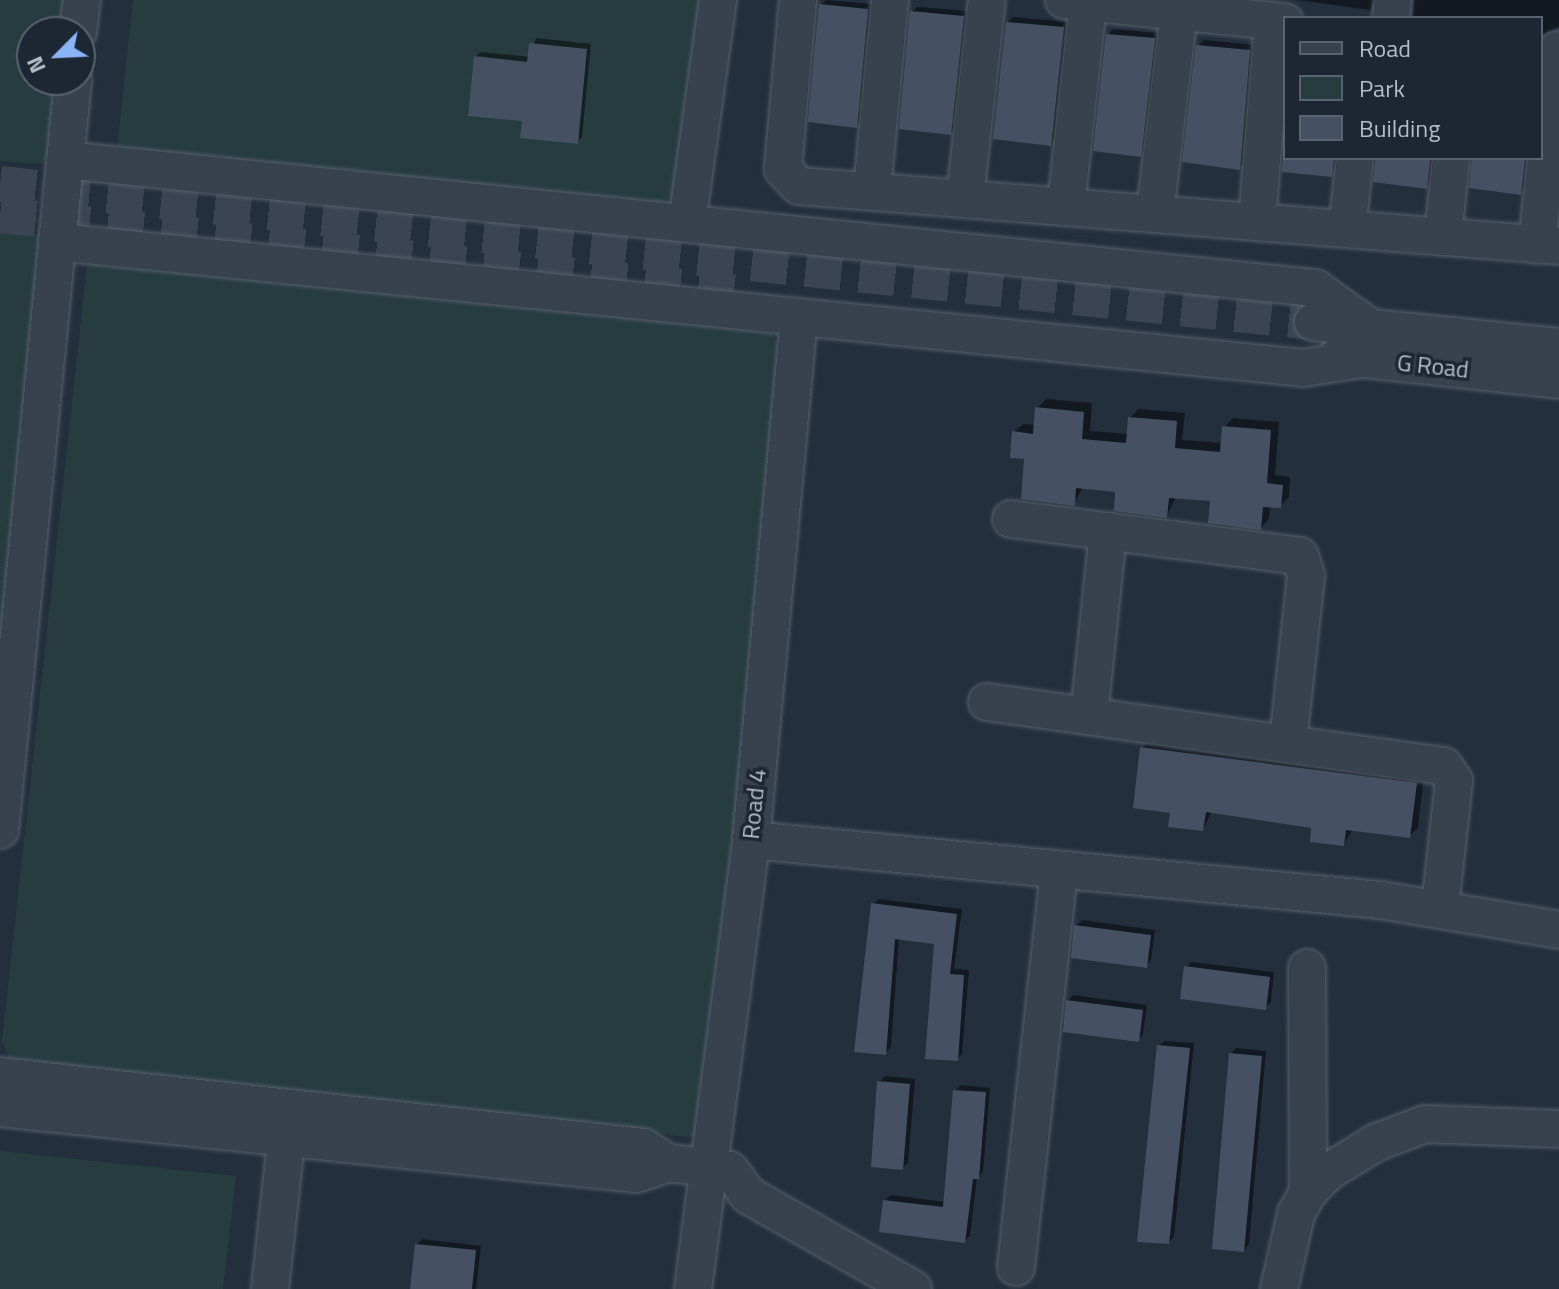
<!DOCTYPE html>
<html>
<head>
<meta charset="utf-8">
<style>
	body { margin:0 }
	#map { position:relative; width:1559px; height:1289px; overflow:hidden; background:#242f3e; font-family:"Titillium Web",sans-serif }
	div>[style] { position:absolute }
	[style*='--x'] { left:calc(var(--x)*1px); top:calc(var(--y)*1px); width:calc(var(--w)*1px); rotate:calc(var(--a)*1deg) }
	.green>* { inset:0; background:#263c3f }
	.shadow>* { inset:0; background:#0007 }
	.building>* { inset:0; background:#455162 }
	.minor-tunnel>* { height:36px; margin-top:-18px; transform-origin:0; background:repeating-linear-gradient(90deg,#3a4453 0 36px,transparent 0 54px) }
	.roads { filter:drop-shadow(0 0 2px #565f6c) drop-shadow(0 0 2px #565f6c) }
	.minor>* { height:36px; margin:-18px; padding:0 18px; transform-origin:18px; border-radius:18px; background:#38414e }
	span { translate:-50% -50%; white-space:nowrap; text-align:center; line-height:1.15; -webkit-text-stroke:7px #1d2633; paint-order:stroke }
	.street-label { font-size:24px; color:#b4bcc9 }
	.legend { position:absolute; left:1283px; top:16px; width:260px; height:144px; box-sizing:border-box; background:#1d2633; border:2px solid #59626f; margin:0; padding:10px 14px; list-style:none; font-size:24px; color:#b4bcc9 }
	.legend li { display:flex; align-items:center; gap:16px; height:40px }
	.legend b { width:40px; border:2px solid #59626f }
	.north { position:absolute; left:16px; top:16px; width:80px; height:80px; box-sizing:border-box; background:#1d2633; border:2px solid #59626f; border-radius:50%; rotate:246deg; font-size:22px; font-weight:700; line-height:32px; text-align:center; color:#b4bcc9 }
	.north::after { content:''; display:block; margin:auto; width:28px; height:36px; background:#8ab4f8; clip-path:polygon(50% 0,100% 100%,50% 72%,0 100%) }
</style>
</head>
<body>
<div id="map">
	<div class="green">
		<i style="clip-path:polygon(0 0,72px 0,69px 32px,32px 32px,32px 80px,65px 80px,56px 165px,0 161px)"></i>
		<i style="clip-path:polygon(133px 0,706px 0,679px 233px,115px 167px)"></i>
		<i style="clip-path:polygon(0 230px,51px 235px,0 721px)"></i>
		<i style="clip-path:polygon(89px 248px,763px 307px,789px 378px,700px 1138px,15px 1072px,2px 1041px)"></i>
		<i style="clip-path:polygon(0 1151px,236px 1176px,223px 1289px,0 1289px)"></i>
	</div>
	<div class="shadow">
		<i style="clip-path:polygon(826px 0,873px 4px,862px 120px,856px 126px,821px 5px)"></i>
		<i style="clip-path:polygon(1298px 0,1376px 0,1370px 10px)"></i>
		<i style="clip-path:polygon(1414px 0,1559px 0,1559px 27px,1541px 35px,1541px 18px,1413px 18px)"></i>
		<i style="clip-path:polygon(917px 7px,969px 11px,956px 127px,950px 133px,912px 12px)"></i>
		<i style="clip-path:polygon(1013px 17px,1069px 22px,1056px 138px,1051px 144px,1008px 22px)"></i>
		<i style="clip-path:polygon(1113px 29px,1159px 33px,1145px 149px,1140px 155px,1108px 35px)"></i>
		<i style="clip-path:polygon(536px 38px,591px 44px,582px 137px,577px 142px,524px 120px,475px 57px,481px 52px,530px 57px)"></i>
		<i style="clip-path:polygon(1204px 40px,1254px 45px,1245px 162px,1239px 167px,1198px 46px)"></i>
		<i style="clip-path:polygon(1285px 158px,1339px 158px,1331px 175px)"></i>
		<i style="clip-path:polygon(1376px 158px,1435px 158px,1432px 181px,1426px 186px)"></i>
		<i style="clip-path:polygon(1472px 158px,1529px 158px,1526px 187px,1520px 193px)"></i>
		<i style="clip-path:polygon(1046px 399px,1092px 403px,1090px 431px,1128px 434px,1130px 418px,1138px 409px,1185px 413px,1182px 440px,1223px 443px,1224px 427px,1233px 418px,1279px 422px,1275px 475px,1290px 477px,1289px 497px,1280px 506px,1270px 505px,1269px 519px,1261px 528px,1212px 499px,1176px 497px,1167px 516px,1118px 490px,1083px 487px,1074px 504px,1026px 457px,1014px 432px,1023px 424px,1036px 425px,1037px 408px)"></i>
		<i style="clip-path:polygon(1151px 740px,1424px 775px,1418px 828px,1409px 836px,1353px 829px,1344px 844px,1313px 826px,1212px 811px,1203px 829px,1172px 811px,1142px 748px)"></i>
		<i style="clip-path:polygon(879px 899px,962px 909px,954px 969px,969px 970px,962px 1054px,957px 1059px,936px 943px,899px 938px,891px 1047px,885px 1053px,873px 904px)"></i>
		<i style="clip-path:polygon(1082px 920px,1155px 930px,1151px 960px,1146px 966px,1076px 926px)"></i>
		<i style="clip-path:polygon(1191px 962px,1274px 972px,1271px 1002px,1265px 1008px,1186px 967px)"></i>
		<i style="clip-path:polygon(1073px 995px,1147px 1005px,1143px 1034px,1138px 1040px,1068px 1001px)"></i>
		<i style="clip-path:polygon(1164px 1041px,1194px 1043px,1174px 1237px,1169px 1242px,1159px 1046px)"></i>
		<i style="clip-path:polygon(1236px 1048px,1266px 1051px,1249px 1244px,1244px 1250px,1231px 1054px)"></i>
		<i style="clip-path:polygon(885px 1076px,915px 1079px,908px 1163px,902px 1168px,879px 1082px)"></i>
		<i style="clip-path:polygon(961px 1085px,990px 1088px,983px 1172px,977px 1178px,970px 1236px,964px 1241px,885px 1200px,891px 1195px,946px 1202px,955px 1091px)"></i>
		<i style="clip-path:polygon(422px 1239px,481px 1246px,476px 1289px,412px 1289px,416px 1245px)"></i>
	</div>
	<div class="building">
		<i style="clip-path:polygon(819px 4px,868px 9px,857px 128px,808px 122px)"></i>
		<i style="clip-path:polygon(910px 11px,964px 16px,951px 135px,899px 129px)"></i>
		<i style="clip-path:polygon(1006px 22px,1064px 27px,1051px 146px,993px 139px)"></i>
		<i style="clip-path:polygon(1106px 34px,1155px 38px,1141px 157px,1093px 151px)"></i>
		<i style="clip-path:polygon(529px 43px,587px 49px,578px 144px,520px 138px,522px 121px,468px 116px,474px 56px,527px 62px)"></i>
		<i style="clip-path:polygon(1196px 45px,1250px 50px,1240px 170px,1182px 162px)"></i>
		<i style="clip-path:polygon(1285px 135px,1285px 158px,1334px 158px,1332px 177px,1282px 172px)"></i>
		<i style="clip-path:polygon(1376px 158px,1430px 158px,1427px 189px,1373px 182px)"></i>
		<i style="clip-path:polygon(1472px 158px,1525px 158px,1521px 195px,1469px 188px)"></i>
		<i style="clip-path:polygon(1035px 407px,1084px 412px,1082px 439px,1126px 443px,1128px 417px,1177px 421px,1175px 448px,1220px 452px,1222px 426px,1271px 430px,1267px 483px,1283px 485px,1281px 508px,1263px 507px,1261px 530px,1208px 523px,1210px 501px,1169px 498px,1167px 518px,1114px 511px,1115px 492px,1076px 488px,1075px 506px,1021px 499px,1024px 459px,1010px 458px,1012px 431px,1033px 434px)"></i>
		<i style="clip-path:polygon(1140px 747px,1417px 783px,1410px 838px,1346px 830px,1344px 846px,1310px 842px,1311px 828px,1206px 812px,1203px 831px,1168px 827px,1170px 813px,1133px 808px)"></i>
		<i style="clip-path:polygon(871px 903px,957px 914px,950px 974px,964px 975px,958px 1061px,925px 1059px,934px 944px,895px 939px,886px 1055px,854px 1052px)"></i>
		<i style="clip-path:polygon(1074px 925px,1151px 935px,1147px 968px,1071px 958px)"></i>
		<i style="clip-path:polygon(1184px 966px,1270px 977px,1266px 1010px,1180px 999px)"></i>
		<i style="clip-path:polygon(1066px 1000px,1143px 1010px,1139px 1042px,1063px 1032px)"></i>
		<i style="clip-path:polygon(1157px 1045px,1190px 1048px,1169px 1244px,1137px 1242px)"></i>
		<i style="clip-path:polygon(1229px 1053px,1262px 1056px,1244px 1252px,1212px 1249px)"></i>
		<i style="clip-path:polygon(877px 1081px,910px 1084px,903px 1170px,871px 1167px)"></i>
		<i style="clip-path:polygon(953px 1090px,986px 1092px,979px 1179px,973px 1179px,965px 1243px,879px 1232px,883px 1200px,943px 1207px)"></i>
		<i style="clip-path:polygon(415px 1244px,476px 1250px,472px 1289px,410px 1289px)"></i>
	</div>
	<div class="minor-tunnel">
		<i style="--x:0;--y:184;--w:1320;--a:6"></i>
		<i style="--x:0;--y:215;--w:741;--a:6.04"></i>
	</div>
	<div class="roads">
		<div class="minor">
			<i style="--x:798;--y:0;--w:170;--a:95.1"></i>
			<i style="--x:783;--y:169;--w:23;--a:47"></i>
			<i style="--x:799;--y:186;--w:762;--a:4.51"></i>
			<i style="--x:1064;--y:0;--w:222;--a:5.7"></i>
			<i style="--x:1391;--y:18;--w:18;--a:-84"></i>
			<i style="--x:78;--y:32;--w:32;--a:-83"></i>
			<i style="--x:65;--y:160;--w:1257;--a:5.85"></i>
			<i style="--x:1315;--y:288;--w:69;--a:35.5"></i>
			<i style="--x:872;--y:190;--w:191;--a:-84.6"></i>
			<i style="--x:965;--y:198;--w:199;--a:-83.7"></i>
			<i style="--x:1066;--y:206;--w:205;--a:-83.8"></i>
			<i style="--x:1155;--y:213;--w:202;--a:-83.2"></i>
			<i style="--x:1257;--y:222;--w:202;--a:-85.4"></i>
			<i style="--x:687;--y:223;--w:225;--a:-82.1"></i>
			<i style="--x:1347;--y:229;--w:71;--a:-83.6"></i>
			<i style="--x:1443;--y:237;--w:79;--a:-84.2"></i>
			<i style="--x:57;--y:242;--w:1252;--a:5.77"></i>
			<i style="--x:1303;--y:368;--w:59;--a:-8.8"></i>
			<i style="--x:1537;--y:245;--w:196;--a:-84.1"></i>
			<i style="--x:1313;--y:322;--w:247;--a:5.8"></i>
			<i style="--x:1338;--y:356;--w:222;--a:6.2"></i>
			<i style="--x:1011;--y:519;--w:291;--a:7.3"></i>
			<i style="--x:1300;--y:556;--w:21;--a:73"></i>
			<i style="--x:1306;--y:576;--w:168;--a:96.2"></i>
			<i style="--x:987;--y:702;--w:461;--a:8"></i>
			<i style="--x:1444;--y:766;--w:18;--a:56"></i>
			<i style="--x:1454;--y:781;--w:128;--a:96.3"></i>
			<i style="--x:1089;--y:716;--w:186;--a:-84.1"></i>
			<i style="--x:0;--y:830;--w:754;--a:-84.44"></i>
			<i style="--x:751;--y:840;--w:632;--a:5.45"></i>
			<i style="--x:1380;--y:900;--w:181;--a:9.5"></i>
			<i style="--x:1307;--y:968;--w:224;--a:89.7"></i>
			<i style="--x:0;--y:1076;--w:647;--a:6.3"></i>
			<i style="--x:643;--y:1147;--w:31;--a:32"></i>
			<i style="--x:0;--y:1108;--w:639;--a:5.92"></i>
			<i style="--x:636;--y:1174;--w:35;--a:-18"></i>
			<i style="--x:669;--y:1163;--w:61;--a:6.5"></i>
			<i style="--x:730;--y:1170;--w:31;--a:54"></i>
			<i style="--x:748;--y:1195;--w:190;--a:29.7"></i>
			<i style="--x:1016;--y:1267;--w:399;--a:-83.8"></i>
			<i style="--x:270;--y:1289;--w:176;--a:-83.8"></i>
			<i style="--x:693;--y:1289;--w:453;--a:-82.6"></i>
			<i style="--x:751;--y:840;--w:525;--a:-84.76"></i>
			<i style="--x:1279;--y:1289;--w:77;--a:-77.2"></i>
			<i style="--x:1296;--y:1214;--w:25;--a:-61"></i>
			<i style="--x:1308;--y:1192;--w:28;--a:-45"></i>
			<i style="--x:1328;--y:1172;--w:57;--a:-31.5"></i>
			<i style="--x:1377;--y:1142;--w:51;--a:-20.6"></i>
			<i style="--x:1425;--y:1124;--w:134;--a:2.1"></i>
		</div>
	</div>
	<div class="street-label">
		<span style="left:1433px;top:366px;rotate:6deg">G Road</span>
		<span style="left:754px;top:804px;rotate:-84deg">Road 4</span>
	</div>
	<ul class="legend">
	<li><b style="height:10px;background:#38414e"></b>Road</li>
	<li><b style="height:22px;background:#263c3f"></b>Park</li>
	<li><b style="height:22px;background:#455162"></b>Building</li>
	</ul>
	<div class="north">N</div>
</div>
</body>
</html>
